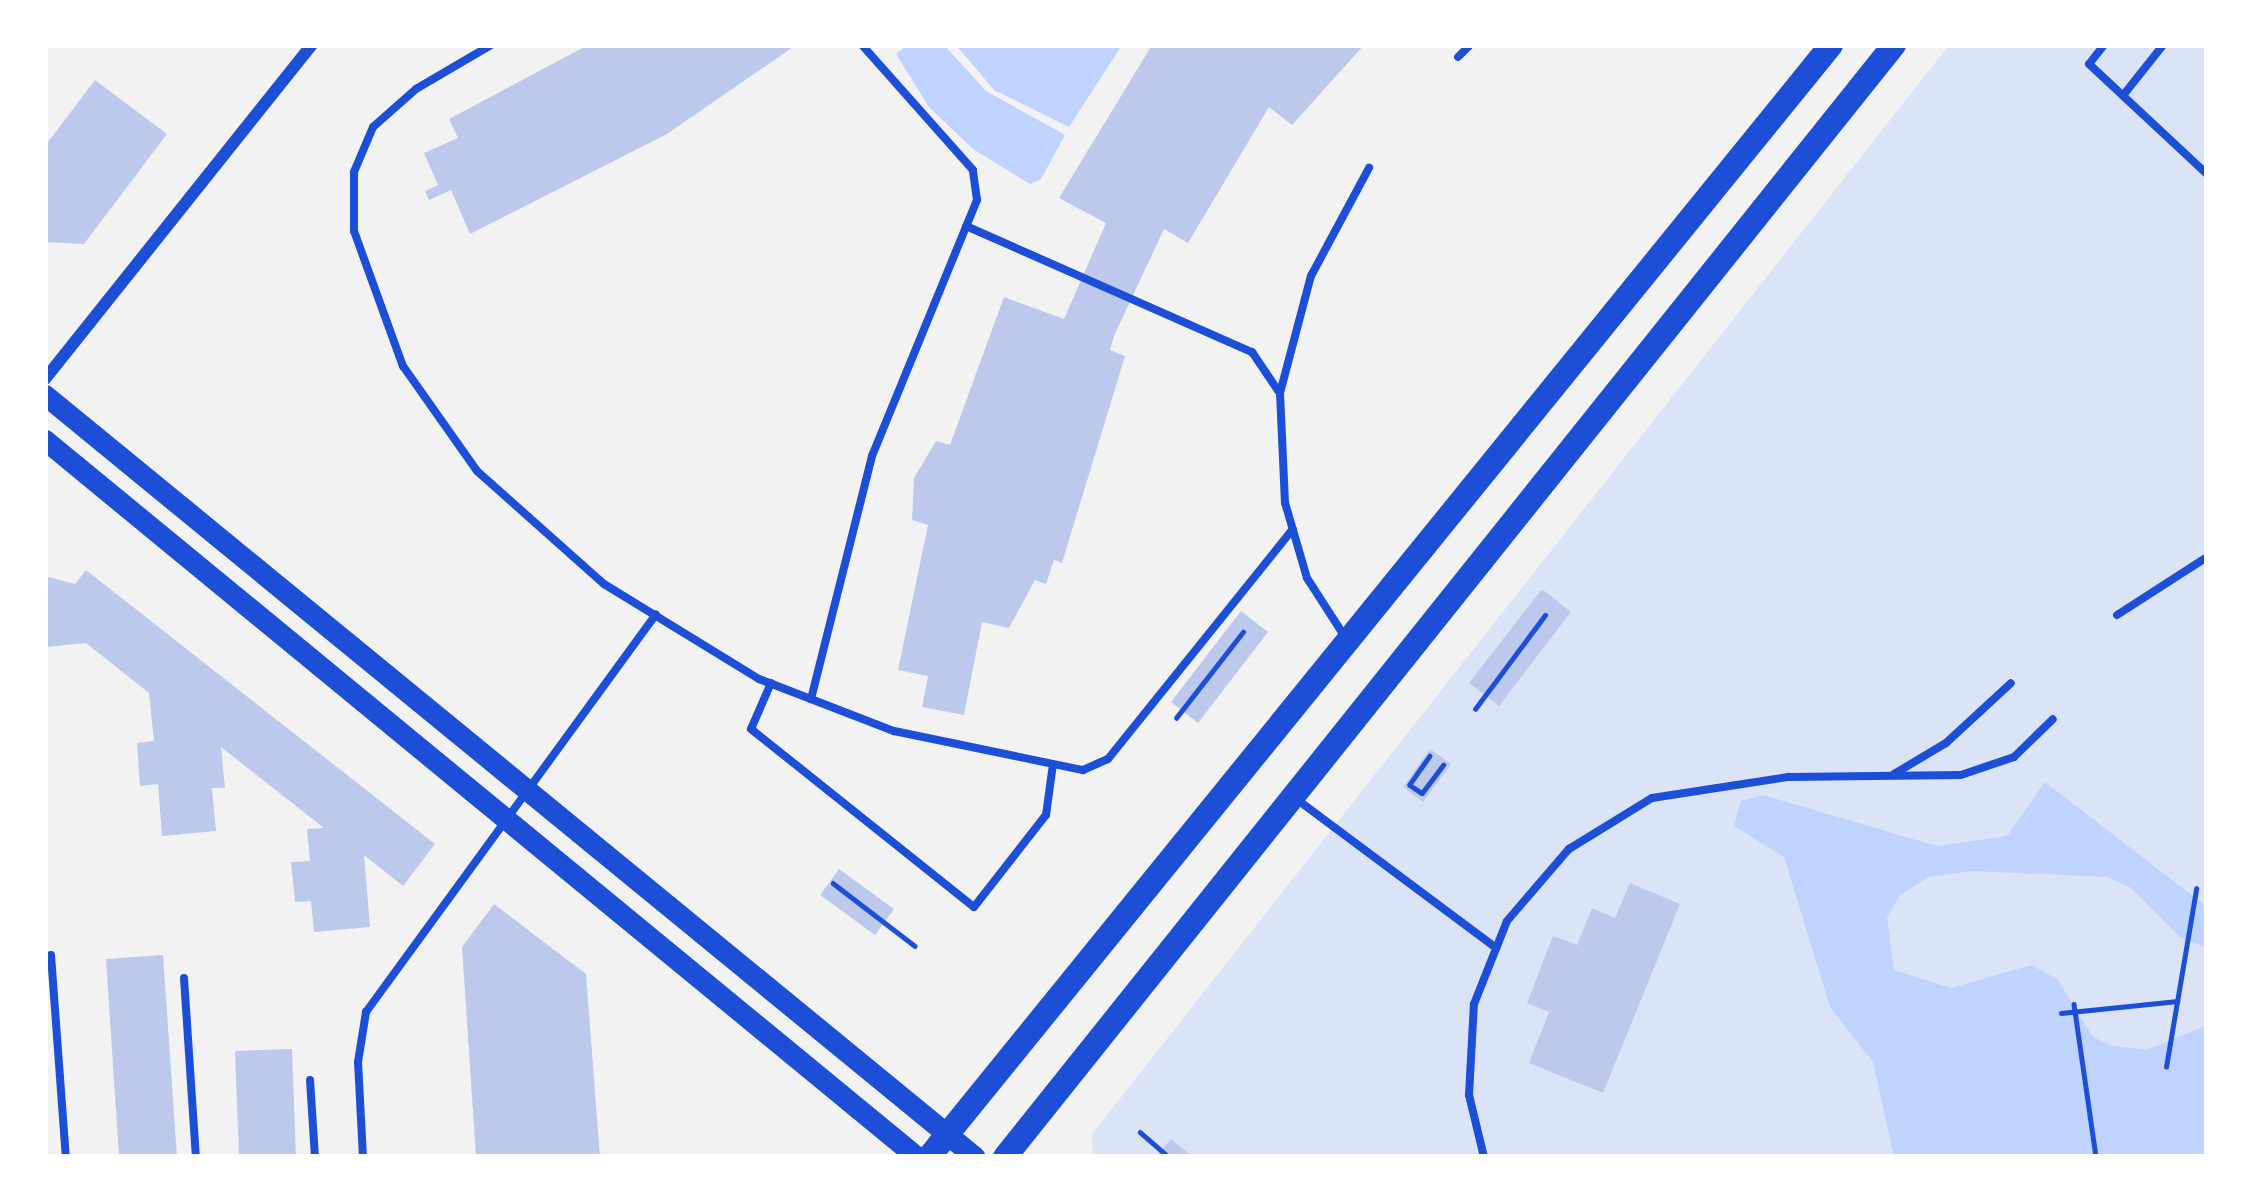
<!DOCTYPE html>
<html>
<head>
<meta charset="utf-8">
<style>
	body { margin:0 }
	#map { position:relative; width:2252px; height:1202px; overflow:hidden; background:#f2f2f2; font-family:"Fira Sans",sans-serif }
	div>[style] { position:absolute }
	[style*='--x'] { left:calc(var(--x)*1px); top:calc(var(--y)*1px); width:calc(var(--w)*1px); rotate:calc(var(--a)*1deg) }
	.green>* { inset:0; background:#dbe4f7 }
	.water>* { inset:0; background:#bfd3fe }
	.building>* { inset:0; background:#bdc9ec }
	.path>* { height:4.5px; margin:-2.25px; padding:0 2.25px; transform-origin:2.25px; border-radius:2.25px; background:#1d4ed8 }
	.service>* { height:8px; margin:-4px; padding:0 4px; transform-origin:4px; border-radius:4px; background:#1d4ed8 }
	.minor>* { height:12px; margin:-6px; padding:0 6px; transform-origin:6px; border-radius:6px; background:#1d4ed8 }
	.secondary>* { height:21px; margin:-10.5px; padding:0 10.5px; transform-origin:10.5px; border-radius:10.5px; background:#1d4ed8 }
	.primary>* { height:24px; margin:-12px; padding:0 12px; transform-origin:12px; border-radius:12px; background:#1d4ed8 }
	span { translate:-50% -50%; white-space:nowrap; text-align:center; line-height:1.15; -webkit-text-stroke:9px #fff; paint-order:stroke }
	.frame { position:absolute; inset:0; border:48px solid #fff; pointer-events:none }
</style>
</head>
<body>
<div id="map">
	<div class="green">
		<i style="clip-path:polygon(1949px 45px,2207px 45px,2207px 1157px,1093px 1157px,1092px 1134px)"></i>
	</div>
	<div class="water">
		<i style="clip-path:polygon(907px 45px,944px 45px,986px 91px,1065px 135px,1041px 179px,1030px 184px,973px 149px,929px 107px,896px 54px)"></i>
		<i style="clip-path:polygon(956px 45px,1122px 45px,1069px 127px,994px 90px)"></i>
		<i style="clip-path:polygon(2045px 782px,2207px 907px,2207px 948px,2180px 937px,2131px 888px,2108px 877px,1973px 871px,1928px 877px,1899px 896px,1887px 918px,1894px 970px,1951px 988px,2031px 965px,2057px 979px,2093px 1037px,2113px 1046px,2147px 1050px,2207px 1025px,2207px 1157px,1894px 1157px,1873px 1062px,1830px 1007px,1784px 857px,1734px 826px,1741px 801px,1763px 795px,1937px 846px,2007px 836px)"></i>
	</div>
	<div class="building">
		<i style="clip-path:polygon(588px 45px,796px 45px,667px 134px,470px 234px,451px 190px,429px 200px,425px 191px,438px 185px,424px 153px,458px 138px,449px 119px)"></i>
		<i style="clip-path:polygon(1152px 45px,1364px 45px,1292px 125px,1269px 107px,1188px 243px,1164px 229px,1114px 336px,1110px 350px,1125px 356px,1062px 563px,1054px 560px,1046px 584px,1035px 580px,1009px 628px,982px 622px,964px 715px,922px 707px,928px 676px,898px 670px,928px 525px,912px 520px,914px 478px,936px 441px,950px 445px,1004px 297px,1064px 319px,1106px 223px,1059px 198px)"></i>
		<i style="clip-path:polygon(95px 80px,167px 134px,84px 244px,45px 242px,45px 146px)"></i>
		<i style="clip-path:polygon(86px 570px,435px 844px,403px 886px,364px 855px,370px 927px,314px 932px,311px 901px,295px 902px,291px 862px,310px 861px,307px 829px,324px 828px,221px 747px,225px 788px,212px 788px,216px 831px,162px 836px,158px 784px,140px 786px,137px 743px,154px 741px,149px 693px,86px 643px,45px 647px,45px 576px,75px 584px)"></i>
		<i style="clip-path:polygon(1542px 589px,1571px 612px,1499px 706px,1469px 683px)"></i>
		<i style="clip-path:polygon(1241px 611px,1268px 632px,1198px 723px,1171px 702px)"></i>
		<i style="clip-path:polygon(1430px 749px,1451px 764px,1423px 802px,1403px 787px)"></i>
		<i style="clip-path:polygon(839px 869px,894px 909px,875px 935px,820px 895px)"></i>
		<i style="clip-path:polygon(1630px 883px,1680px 904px,1603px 1093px,1529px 1063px,1549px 1012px,1527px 1003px,1553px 936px,1577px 945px,1592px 908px,1615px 918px)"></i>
		<i style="clip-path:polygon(494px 904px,586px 974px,600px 1157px,476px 1157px,462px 947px)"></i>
		<i style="clip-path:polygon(163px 955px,177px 1157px,119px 1157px,106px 959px)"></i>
		<i style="clip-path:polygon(292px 1049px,296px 1157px,239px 1157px,235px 1051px)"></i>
		<i style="clip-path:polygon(1171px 1139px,1193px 1157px,1155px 1157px)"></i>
	</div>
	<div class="path">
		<i style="--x:1475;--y:709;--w:117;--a:-53.3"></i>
		<i style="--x:1176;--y:718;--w:109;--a:-52.1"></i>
		<i style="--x:1430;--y:756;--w:35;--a:125"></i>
		<i style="--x:1410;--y:785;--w:14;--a:34"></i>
		<i style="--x:1422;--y:793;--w:35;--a:-53"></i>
		<i style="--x:833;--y:883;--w:103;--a:37.5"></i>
		<i style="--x:2074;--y:1004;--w:155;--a:81.8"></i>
		<i style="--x:2061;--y:1013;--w:117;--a:-5.9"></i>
		<i style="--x:2166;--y:1067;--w:181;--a:-80.4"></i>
		<i style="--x:1140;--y:1132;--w:38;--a:41"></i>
	</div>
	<div class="service">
		<i style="--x:491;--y:45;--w:87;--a:149.6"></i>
		<i style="--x:416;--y:89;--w:57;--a:138.5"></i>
		<i style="--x:373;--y:127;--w:49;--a:112.9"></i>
		<i style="--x:354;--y:172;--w:59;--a:90"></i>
		<i style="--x:354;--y:231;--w:144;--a:70.1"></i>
		<i style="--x:403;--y:366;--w:128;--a:54.8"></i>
		<i style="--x:477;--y:471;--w:170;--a:41.7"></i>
		<i style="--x:604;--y:584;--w:182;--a:31.5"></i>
		<i style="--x:759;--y:679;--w:145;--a:21.1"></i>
		<i style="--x:894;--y:731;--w:193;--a:11.7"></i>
		<i style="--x:1083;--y:770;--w:27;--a:-24"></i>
		<i style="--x:1108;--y:759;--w:295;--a:-51.2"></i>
		<i style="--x:2104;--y:45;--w:24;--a:128"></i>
		<i style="--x:2089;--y:64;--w:161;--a:43"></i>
		<i style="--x:1458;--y:57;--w:17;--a:-45"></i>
		<i style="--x:2125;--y:93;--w:61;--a:-51.6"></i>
		<i style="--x:966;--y:226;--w:313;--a:23.8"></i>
		<i style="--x:1252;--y:352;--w:48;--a:56"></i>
		<i style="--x:2117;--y:615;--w:107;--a:-32.8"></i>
		<i style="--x:1345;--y:637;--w:70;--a:-122.8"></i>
		<i style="--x:1307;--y:578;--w:78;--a:-106.3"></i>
		<i style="--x:1285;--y:503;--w:110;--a:-92.6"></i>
		<i style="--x:1280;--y:393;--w:121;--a:-75.2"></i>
		<i style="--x:1311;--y:276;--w:123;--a:-61.8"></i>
		<i style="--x:771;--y:683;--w:50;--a:113.5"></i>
		<i style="--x:751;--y:729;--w:285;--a:38.6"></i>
		<i style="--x:974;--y:907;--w:117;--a:-52"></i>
		<i style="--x:1046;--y:815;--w:51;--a:-82.2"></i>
		<i style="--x:811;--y:699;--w:251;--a:-75.9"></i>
		<i style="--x:872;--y:456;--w:277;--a:-67.7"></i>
		<i style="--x:977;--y:200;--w:30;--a:-98"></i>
		<i style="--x:973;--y:170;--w:167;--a:-131.6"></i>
		<i style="--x:1894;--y:774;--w:61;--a:-30.8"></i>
		<i style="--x:1946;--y:743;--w:88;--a:-42.7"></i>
		<i style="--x:1299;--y:801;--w:246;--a:36.7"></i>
		<i style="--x:51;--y:955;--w:203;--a:85.8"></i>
		<i style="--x:184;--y:978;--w:179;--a:86.2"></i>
		<i style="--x:310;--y:1080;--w:77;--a:86.3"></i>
		<i style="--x:363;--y:1157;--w:95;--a:-93"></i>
		<i style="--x:358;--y:1062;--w:51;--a:-80.9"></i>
		<i style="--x:366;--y:1012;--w:492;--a:-53.9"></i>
		<i style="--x:1484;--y:1157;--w:64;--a:-103.6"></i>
		<i style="--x:1469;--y:1095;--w:91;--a:-86.9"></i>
		<i style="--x:1474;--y:1004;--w:89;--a:-68.3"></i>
		<i style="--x:1507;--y:921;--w:95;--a:-49.3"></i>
		<i style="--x:1569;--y:849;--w:97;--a:-31.6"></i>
		<i style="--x:1652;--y:798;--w:138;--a:-8.8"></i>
		<i style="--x:1788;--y:777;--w:173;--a:-0.7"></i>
		<i style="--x:1961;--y:775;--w:56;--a:-18.8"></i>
		<i style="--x:2014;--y:757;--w:54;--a:-44.3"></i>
	</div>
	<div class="minor">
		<i style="--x:45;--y:379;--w:428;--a:-51.4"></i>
	</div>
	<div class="secondary">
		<i style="--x:45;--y:395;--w:1202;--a:39.33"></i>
		<i style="--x:45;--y:440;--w:1129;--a:39.43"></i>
	</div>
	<div class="primary">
		<i style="--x:929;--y:1157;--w:1432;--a:-50.95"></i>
		<i style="--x:1005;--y:1157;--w:1424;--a:-51.36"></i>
	</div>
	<div class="frame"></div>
</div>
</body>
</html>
